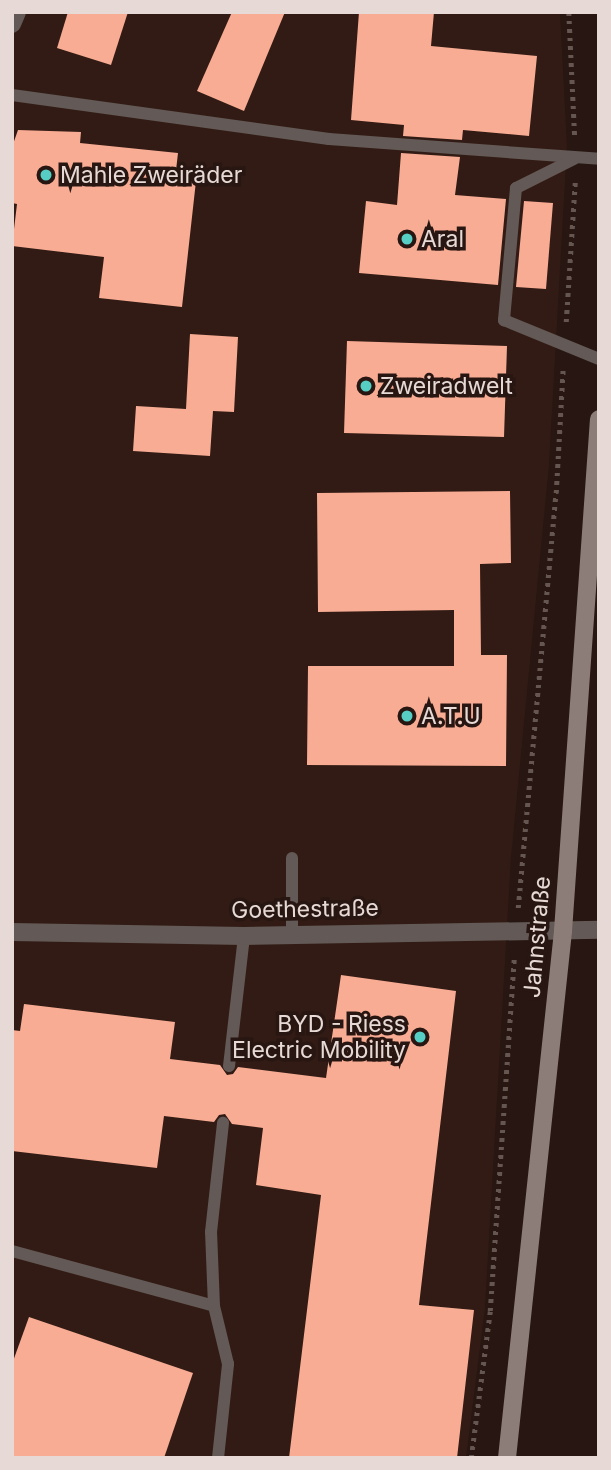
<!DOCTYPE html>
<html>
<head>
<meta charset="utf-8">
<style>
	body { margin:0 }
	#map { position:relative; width:611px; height:1470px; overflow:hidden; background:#271611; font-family:Inter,sans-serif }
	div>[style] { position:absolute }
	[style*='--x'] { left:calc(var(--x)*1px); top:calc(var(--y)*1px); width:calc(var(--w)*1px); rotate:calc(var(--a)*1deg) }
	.built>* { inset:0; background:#321b14 }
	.building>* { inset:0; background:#f8ac94 }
	.path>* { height:4.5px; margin-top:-2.25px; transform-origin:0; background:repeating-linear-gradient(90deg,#665651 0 3.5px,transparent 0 8.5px) }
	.lane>* { height:12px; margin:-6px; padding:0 6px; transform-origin:6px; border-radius:6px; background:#635956 }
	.street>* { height:18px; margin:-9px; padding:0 9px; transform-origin:9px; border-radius:9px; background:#635956 }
	.secondary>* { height:18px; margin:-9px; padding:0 9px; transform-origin:9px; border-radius:9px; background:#8c7d78 }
	.dots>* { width:19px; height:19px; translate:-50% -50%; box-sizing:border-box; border:4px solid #271611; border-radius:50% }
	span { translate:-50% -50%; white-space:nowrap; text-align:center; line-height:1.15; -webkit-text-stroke:7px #271611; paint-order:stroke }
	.poi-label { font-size:23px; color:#e7dad6 }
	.left { translate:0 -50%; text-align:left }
	.right { translate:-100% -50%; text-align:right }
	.street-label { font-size:23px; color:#e7dad6 }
	.frame { position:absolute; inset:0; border:14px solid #e7dad6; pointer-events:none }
</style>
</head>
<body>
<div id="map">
	<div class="built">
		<i style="clip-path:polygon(12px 12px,560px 12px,567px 146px,549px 465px,511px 858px,485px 1308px,466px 1458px,12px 1458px)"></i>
	</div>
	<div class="building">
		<i style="clip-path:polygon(68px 12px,128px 12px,111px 65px,57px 48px)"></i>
		<i style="clip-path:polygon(232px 12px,285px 12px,244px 111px,197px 91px)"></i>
		<i style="clip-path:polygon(359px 12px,434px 12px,431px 46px,537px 56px,529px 136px,463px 130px,462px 140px,403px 136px,404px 125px,351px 120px)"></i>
		<i style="clip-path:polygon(18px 130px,81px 132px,80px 143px,178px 153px,175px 179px,196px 181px,182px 307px,99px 298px,104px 257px,12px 246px,17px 204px,12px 203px,12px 147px)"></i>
		<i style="clip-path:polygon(401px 153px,460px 157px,455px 195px,506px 199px,498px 285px,359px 273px,366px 201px,397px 205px)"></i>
		<i style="clip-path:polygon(524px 201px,553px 203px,546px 289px,516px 287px)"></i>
		<i style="clip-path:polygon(190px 334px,238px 337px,234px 412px,213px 411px,210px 456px,133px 451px,136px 406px,186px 409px)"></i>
		<i style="clip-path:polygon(347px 341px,507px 346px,504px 437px,344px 433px)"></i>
		<i style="clip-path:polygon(510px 491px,511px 563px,480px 564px,481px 655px,507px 655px,506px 766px,307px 765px,308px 666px,454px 666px,454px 610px,318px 612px,317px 493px)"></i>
		<i style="clip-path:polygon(341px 975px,456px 991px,419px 1305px,474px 1310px,457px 1458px,289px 1458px,321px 1195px,256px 1185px,263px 1128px,232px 1124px,225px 1114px,219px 1115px,214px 1122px,164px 1116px,157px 1168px,12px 1151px,12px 1030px,20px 1031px,24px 1004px,175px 1022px,170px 1059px,220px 1065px,227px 1075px,233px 1074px,238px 1067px,326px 1078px)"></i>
		<i style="clip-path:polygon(29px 1317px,193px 1373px,164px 1458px,12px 1458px,12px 1364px)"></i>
	</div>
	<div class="path">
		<i style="--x:569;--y:12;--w:125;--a:87.3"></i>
		<i style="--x:566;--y:322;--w:141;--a:-86.3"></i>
		<i style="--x:518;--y:908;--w:417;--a:-84.8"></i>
		<i style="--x:556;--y:493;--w:127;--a:-86.8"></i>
		<i style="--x:471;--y:1458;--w:148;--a:-82.6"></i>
		<i style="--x:490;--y:1311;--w:357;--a:-86.1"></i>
	</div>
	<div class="lane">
		<i style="--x:12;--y:95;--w:320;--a:7.9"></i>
		<i style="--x:329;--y:139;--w:271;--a:4.2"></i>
		<i style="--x:574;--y:159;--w:65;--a:153.4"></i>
		<i style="--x:516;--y:188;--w:133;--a:95.2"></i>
		<i style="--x:504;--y:320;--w:103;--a:22.3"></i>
		<i style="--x:292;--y:858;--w:76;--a:90"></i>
		<i style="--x:229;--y:1066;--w:131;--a:-83.4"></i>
		<i style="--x:12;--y:1251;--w:209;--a:15.2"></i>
		<i style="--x:218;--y:1458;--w:95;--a:-83.9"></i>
		<i style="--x:228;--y:1364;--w:60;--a:-103.6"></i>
		<i style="--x:214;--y:1306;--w:74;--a:-92.3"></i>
		<i style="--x:211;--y:1232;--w:110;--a:-83.7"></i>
	</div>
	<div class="street">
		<i style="--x:12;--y:24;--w:13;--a:-67"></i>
		<i style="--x:12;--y:932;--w:232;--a:1"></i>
		<i style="--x:244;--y:936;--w:355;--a:-1"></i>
	</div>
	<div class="secondary">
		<i style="--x:507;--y:1458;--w:530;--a:-83.93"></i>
		<i style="--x:563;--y:931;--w:513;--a:-85.98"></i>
	</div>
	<div class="dots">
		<i style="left:46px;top:175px;background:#56cec4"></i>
		<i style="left:407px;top:239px;background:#56cec4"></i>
		<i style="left:366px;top:386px;background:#56cec4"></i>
		<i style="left:407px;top:716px;background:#56cec4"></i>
		<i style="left:420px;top:1037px;background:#56cec4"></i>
	</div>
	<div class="poi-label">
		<span class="left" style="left:60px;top:175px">Mahle Zweiräder</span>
		<span class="left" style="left:421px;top:239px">Aral</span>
		<span class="left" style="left:380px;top:386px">Zweiradwelt</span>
		<span class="left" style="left:421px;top:716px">A.T.U</span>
		<span class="right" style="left:406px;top:1037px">BYD - Riess<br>Electric Mobility</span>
	</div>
	<div class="street-label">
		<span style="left:305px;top:909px;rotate:-1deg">Goethestraße</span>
		<span style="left:537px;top:937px;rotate:-85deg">Jahnstraße</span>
	</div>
	<div class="frame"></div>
</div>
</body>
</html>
